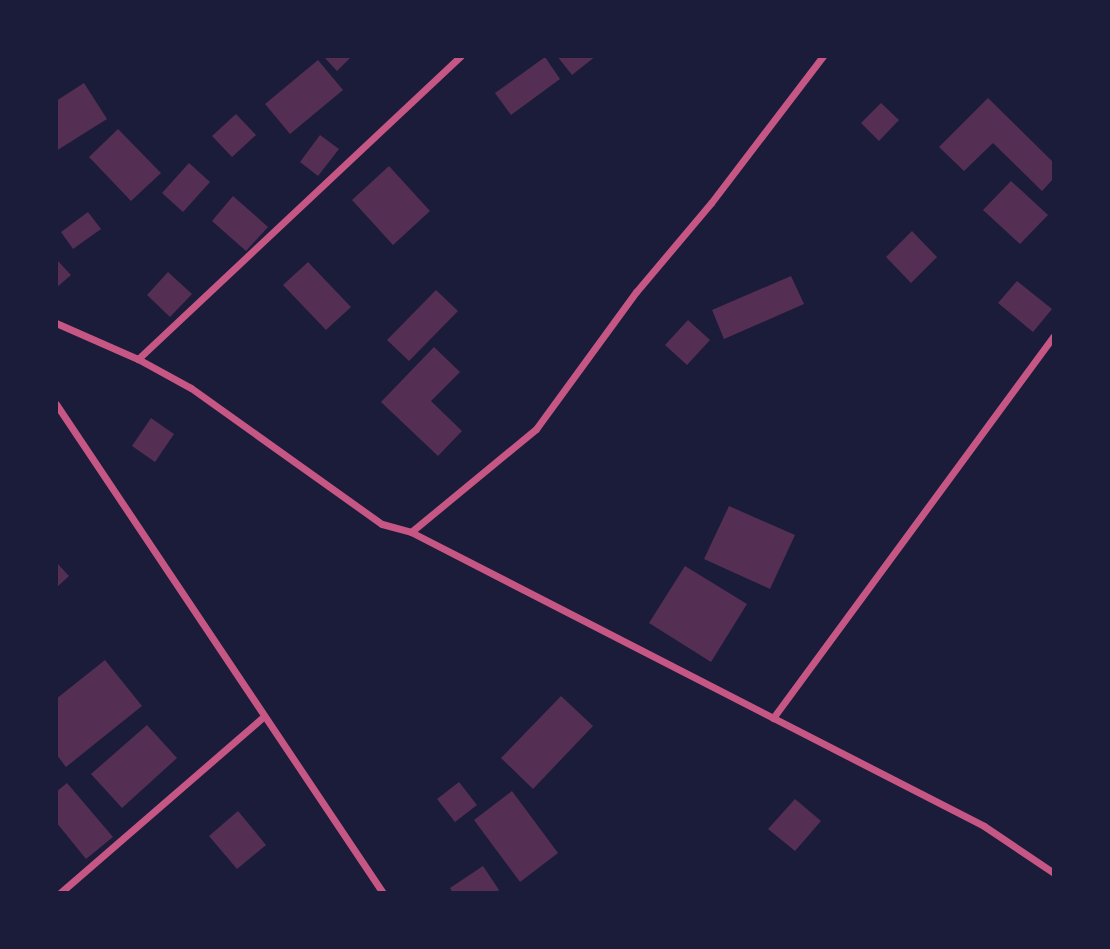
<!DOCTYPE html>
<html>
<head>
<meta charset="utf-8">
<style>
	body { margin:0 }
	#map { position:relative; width:1110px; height:949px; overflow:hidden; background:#1b1b3a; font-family:"Exo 2",sans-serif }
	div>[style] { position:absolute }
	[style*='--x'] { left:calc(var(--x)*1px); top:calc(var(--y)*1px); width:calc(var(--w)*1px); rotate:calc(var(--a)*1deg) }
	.building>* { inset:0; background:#542f53 }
	.minor>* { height:7px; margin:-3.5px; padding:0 3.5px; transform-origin:3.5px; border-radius:3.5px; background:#c65784 }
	span { translate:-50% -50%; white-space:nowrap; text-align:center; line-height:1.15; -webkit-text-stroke:5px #1b1b3a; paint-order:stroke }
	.frame { position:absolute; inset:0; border:58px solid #1b1b3a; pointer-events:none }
</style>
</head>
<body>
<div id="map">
	<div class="building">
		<i style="clip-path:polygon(323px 56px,352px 56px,337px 71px)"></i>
		<i style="clip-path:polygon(557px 56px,596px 56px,572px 75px)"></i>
		<i style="clip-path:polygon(545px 57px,560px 79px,511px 115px,495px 93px)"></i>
		<i style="clip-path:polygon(318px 60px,343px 90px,290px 134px,265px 104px)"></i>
		<i style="clip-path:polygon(84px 83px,107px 119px,56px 151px,56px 101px)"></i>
		<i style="clip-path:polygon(988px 98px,1054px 163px,1054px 178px,1042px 191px,993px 143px,964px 171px,939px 147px)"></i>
		<i style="clip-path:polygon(881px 103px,899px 120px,879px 141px,861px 123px)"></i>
		<i style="clip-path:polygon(236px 114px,256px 135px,232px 157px,212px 136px)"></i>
		<i style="clip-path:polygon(118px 129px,161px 173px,131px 201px,89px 157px)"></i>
		<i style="clip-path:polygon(320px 135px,339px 149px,318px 176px,300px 162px)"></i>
		<i style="clip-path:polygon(189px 163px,210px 182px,183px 212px,162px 193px)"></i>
		<i style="clip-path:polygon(389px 166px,430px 211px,393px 245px,352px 200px)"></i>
		<i style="clip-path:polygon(1011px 181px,1048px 215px,1020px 244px,983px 210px)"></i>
		<i style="clip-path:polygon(233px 196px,268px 227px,246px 251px,212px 221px)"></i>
		<i style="clip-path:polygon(88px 212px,101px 229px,73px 249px,61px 232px)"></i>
		<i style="clip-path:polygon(912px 231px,937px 257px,911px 283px,886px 257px)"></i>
		<i style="clip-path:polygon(56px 259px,71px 275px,56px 288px)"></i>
		<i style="clip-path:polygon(308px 262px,351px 307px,326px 330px,283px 285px)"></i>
		<i style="clip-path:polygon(168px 272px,192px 294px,170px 317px,147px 295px)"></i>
		<i style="clip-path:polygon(791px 276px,804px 304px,724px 339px,712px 310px)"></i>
		<i style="clip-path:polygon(1017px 281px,1052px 309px,1033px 332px,998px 303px)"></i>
		<i style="clip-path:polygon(436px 290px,458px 311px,409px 361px,387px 340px)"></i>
		<i style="clip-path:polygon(688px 320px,710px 340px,687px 365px,665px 345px)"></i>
		<i style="clip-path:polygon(434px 347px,460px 372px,431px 401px,462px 431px,438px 456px,381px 402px)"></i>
		<i style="clip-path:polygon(151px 418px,174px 434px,155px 462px,132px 446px)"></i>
		<i style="clip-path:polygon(729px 506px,795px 535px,770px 589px,704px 559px)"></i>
		<i style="clip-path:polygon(56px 562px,69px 576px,56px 588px)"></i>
		<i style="clip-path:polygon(685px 566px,747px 604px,711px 662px,649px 623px)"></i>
		<i style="clip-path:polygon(105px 660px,142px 706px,66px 767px,56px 754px,56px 699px)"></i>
		<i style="clip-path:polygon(561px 696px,593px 726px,533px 789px,501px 758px)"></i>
		<i style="clip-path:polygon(147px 725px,177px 758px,122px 808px,91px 774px)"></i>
		<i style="clip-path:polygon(459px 782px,477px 805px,455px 822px,437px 799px)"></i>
		<i style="clip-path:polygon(67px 783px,113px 837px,86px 859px,56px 822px,56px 792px)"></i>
		<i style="clip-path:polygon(512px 791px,558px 853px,520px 882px,474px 820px)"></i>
		<i style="clip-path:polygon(795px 799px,821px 821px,795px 851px,768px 829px)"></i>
		<i style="clip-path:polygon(238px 811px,266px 845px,237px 869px,209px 836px)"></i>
		<i style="clip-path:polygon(483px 866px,499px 890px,495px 893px,453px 893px,450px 888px)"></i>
	</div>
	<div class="minor">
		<i style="--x:56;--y:323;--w:90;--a:23.7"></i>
		<i style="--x:138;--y:359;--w:60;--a:28.7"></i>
		<i style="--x:191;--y:388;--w:234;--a:35.5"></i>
		<i style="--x:382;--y:524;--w:30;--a:15"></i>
		<i style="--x:411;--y:532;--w:644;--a:27.16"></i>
		<i style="--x:984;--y:826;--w:84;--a:33.9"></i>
		<i style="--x:138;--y:359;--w:443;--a:-43.2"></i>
		<i style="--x:56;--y:404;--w:588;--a:56.23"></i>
		<i style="--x:411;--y:532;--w:162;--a:-39.5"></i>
		<i style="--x:536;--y:429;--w:170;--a:-53.9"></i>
		<i style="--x:636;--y:292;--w:116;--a:-49.9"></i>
		<i style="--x:711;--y:203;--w:185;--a:-52.7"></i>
		<i style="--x:773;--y:718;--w:474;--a:-53.7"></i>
		<i style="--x:60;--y:893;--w:270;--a:-40.9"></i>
	</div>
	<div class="frame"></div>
</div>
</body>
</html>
